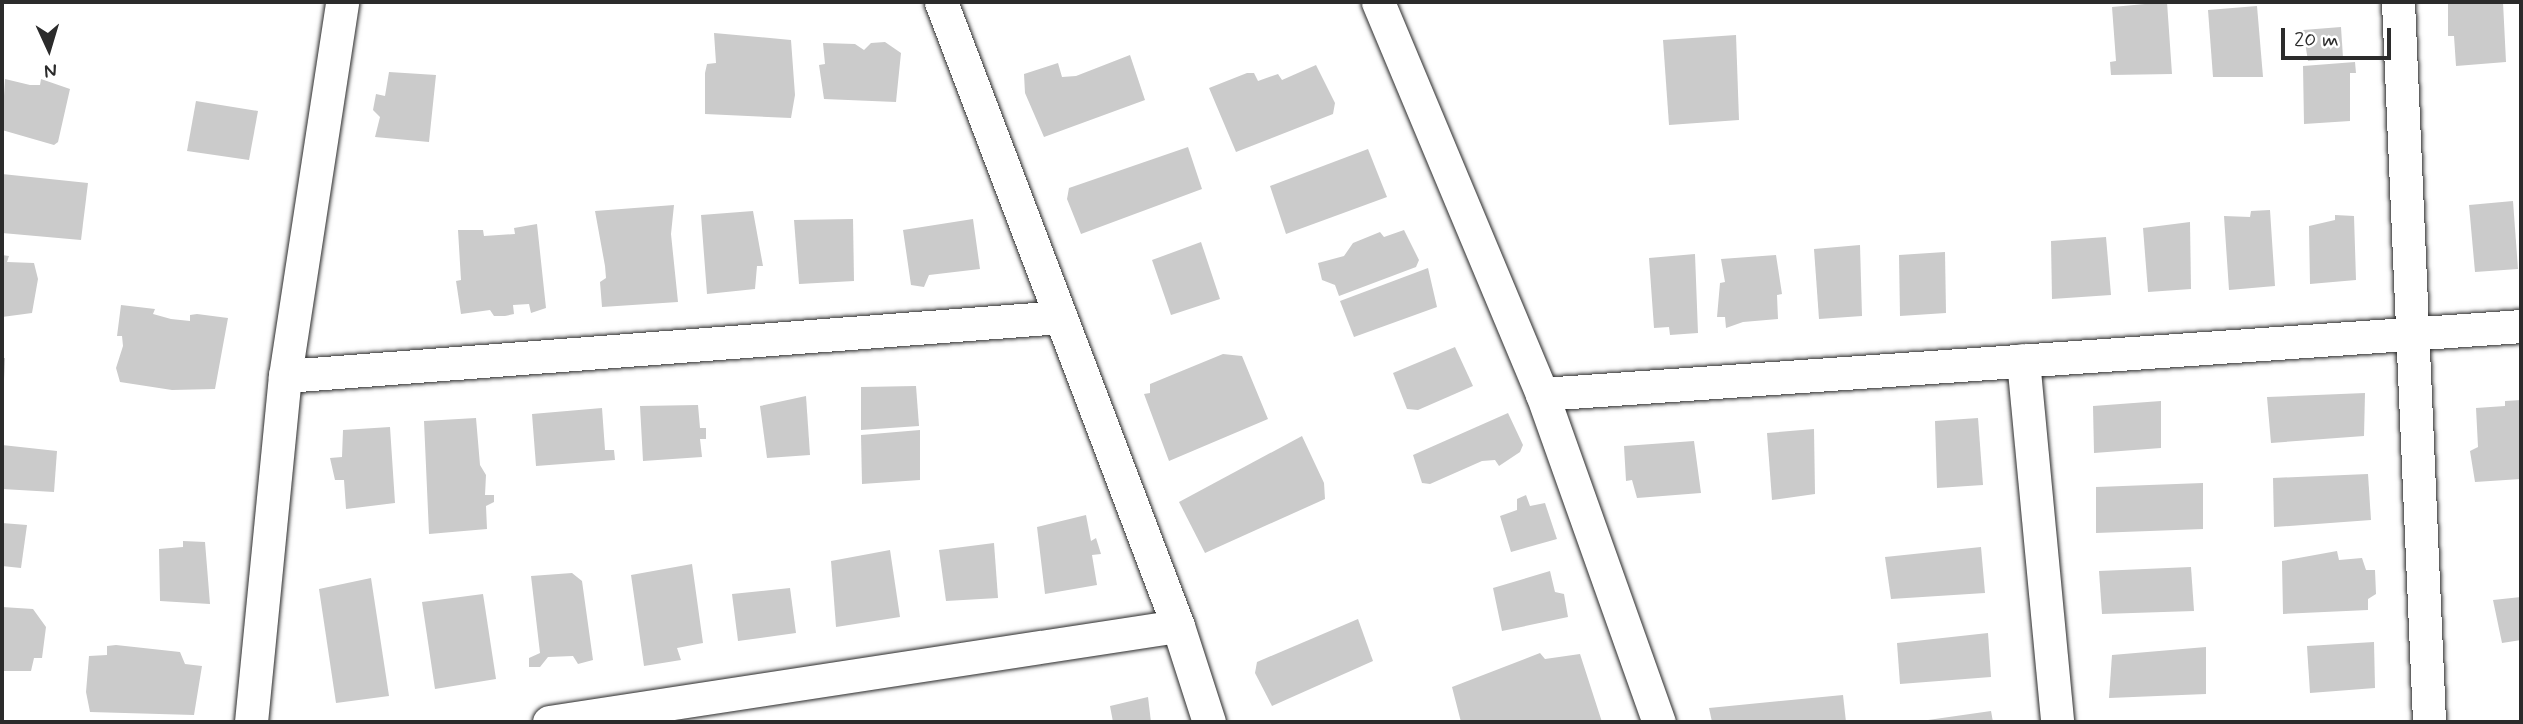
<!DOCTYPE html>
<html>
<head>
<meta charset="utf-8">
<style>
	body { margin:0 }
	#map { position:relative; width:2523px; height:724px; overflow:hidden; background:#fff; font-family:Mynerve,sans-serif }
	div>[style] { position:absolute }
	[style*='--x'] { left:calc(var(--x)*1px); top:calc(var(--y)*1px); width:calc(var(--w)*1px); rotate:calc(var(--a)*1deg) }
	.building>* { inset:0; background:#cbcbcb }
	.roads { filter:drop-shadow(0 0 2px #2b2b2b) drop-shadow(0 0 2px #2b2b2b) }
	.minor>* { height:33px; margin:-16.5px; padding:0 16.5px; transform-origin:16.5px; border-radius:16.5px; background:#fff }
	span { translate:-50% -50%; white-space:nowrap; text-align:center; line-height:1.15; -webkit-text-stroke:6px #fff; paint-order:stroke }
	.frame { position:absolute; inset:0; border:4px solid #2b2b2b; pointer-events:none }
	.north { position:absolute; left:14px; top:14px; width:70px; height:70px; -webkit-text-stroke:5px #fff; paint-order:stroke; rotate:176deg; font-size:19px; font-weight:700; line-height:28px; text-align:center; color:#2b2b2b }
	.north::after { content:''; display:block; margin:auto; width:24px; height:32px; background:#2b2b2b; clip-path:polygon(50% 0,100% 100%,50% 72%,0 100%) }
	.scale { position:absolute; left:2281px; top:28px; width:110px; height:32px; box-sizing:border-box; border:4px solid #2b2b2b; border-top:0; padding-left:9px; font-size:21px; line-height:24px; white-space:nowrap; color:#2b2b2b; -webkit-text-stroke:5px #fff; paint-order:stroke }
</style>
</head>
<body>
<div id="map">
	<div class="building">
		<i style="clip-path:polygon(2167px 2px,2172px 74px,2111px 75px,2110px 62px,2116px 61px,2112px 7px)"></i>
		<i style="clip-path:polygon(2448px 2px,2503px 2px,2506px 62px,2456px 66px,2454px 36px,2448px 36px)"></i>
		<i style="clip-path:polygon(2257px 6px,2263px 77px,2213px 77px,2208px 10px)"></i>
		<i style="clip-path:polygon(2341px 27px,2343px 58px,2308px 61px,2303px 30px)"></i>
		<i style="clip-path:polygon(714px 33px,791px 40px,795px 95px,791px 118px,705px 114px,705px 73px,707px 64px,716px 63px)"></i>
		<i style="clip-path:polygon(1736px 35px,1739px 120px,1669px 125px,1663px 40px)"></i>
		<i style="clip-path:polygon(885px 42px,901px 53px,896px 102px,824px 99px,819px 65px,825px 64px,823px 43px,855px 44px,864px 50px,871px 43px)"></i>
		<i style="clip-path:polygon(1130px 55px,1145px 100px,1044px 137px,1025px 93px,1024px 74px,1058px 63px,1062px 77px,1076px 76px)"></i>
		<i style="clip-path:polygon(2355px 62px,2356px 73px,2350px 73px,2350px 121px,2304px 124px,2303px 66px)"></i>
		<i style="clip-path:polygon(1316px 65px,1335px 103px,1333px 114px,1236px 152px,1209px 88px,1247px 73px,1254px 73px,1258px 81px,1278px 74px,1282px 80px)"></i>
		<i style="clip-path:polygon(389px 72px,436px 75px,429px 142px,375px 137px,380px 117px,373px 110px,376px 94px,385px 96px)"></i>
		<i style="clip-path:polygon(5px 79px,30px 85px,40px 85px,41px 79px,70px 89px,58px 142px,54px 145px,2px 130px)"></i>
		<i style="clip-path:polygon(196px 101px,258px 111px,249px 160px,187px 151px)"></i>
		<i style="clip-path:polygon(1188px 147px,1202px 189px,1081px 234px,1067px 199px,1069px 188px)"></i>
		<i style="clip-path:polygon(1368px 149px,1387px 197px,1286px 234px,1270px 186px)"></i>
		<i style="clip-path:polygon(2px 174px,88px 183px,81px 240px,2px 233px)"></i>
		<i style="clip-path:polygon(2513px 201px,2518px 269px,2475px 272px,2469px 205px)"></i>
		<i style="clip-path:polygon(674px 205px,671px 234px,678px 302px,602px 307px,600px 282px,606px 278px,605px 266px,595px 211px)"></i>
		<i style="clip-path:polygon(2270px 210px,2275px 286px,2229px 290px,2224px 216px,2250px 217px,2251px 211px)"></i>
		<i style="clip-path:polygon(753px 211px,763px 266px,757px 266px,755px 289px,707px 294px,701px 215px)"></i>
		<i style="clip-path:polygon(2335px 215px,2354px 216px,2356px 280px,2310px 284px,2309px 226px,2335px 220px)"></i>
		<i style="clip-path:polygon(853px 219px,854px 281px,799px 284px,794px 220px)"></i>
		<i style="clip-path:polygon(973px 219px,980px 269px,929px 275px,924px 287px,911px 285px,903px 230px)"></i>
		<i style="clip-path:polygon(2190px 222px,2191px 289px,2148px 292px,2143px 228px)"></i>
		<i style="clip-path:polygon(537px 224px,546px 308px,531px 313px,529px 304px,513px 305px,514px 314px,505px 316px,494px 316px,490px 310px,461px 314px,456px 281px,461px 280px,458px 230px,483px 230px,484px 236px,515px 234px,514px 228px)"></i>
		<i style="clip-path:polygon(1404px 230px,1419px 260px,1416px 267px,1339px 296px,1335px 285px,1322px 280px,1318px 263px,1344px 256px,1353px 243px,1380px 232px,1384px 237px)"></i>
		<i style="clip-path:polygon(2106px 237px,2111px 295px,2052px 299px,2051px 241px)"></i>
		<i style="clip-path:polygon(1201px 242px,1220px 299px,1171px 315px,1152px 260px)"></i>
		<i style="clip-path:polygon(1860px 245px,1862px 316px,1819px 319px,1814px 249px)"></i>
		<i style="clip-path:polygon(1945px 252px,1946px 313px,1900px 316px,1899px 255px)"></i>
		<i style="clip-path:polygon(1695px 254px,1698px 333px,1670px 335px,1669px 327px,1654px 328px,1649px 258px)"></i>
		<i style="clip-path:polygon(2px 255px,9px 256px,7px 262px,34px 263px,38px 279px,32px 313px,2px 317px)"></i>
		<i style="clip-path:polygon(1776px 255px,1782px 294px,1777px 295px,1778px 319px,1743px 322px,1726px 328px,1725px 317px,1717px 317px,1720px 283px,1725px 282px,1721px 259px)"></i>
		<i style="clip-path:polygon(1428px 268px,1437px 307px,1354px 337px,1340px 301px)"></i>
		<i style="clip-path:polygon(121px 305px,155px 309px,153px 314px,171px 319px,190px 321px,190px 315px,197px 314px,228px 318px,215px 389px,172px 390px,120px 382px,116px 368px,123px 346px,122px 336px,117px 336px)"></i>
		<i style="clip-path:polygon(1455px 347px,1473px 386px,1418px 410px,1407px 409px,1393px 373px)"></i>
		<i style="clip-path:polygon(1223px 354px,1242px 356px,1268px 419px,1169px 461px,1144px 394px,1150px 393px,1150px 384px)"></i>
		<i style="clip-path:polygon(2px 358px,5px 358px,4px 380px,2px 380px)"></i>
		<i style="clip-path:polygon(916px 386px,919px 426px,861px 430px,861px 387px)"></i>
		<i style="clip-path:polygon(2365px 393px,2364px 436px,2271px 443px,2267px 397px)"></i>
		<i style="clip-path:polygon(806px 396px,810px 455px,767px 458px,760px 406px)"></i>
		<i style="clip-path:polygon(2521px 400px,2521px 479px,2475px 482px,2470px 451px,2478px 447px,2476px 408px,2505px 406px,2505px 401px)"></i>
		<i style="clip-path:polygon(2161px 401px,2161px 448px,2094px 453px,2093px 406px)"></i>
		<i style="clip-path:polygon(698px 405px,700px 428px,706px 428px,706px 439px,700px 439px,702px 457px,643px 461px,640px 406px)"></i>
		<i style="clip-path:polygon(602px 408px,605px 450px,614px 450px,615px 460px,536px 466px,532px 414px)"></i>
		<i style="clip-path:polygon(1508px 413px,1523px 445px,1520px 452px,1499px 466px,1495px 460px,1482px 461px,1430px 484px,1422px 483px,1413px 455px)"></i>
		<i style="clip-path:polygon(476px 418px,480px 465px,486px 475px,485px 495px,494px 495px,494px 502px,486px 506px,487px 529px,429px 534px,424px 421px)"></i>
		<i style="clip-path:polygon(1978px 418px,1983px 485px,1937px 488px,1935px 421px)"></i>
		<i style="clip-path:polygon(390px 427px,395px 503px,346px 509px,344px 480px,335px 480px,330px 458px,342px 457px,343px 430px)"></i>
		<i style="clip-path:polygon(1814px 429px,1815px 494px,1772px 500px,1767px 433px)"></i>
		<i style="clip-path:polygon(920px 430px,920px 480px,862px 484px,861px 435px)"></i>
		<i style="clip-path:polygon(1302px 436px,1324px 483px,1325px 499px,1205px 553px,1179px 502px)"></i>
		<i style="clip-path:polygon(1694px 441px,1701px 493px,1637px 498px,1632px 480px,1626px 481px,1624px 446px)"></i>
		<i style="clip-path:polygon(2px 445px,57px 451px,54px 492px,2px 489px)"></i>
		<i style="clip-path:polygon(2368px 474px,2371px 520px,2274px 527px,2273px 478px)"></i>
		<i style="clip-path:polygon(2203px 483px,2203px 529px,2096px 533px,2096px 487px)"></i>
		<i style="clip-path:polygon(1526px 495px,1530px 506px,1545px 503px,1557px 539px,1511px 552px,1500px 516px,1517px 510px,1517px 499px)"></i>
		<i style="clip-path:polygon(1086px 515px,1091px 541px,1096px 538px,1101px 554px,1092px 555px,1097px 585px,1045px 594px,1037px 527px)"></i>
		<i style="clip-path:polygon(2px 523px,27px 525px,21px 568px,2px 566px)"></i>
		<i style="clip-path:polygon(183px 541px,205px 542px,210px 604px,160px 601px,159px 549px,183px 547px)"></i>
		<i style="clip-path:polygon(994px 543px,998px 598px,946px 601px,939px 550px)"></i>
		<i style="clip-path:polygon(1981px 547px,1985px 593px,1891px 599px,1885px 557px)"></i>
		<i style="clip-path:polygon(890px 550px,900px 617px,836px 627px,831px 561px)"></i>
		<i style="clip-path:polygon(2337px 551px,2339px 560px,2362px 558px,2366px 570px,2375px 570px,2376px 594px,2368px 599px,2368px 610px,2283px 614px,2282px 561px)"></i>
		<i style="clip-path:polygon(692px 564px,703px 643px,677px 648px,681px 660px,644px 666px,631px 575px)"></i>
		<i style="clip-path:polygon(2191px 567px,2194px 611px,2102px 614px,2099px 571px)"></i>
		<i style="clip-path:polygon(1550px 571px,1555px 592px,1564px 594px,1568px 617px,1502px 631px,1493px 588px)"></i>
		<i style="clip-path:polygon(572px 573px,582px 581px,593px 660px,578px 664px,573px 656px,548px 657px,540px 667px,529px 667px,529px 658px,540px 653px,531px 576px)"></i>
		<i style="clip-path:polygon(371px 578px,389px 696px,336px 703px,319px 589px)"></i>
		<i style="clip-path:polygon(790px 588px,796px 633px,738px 641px,732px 594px)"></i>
		<i style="clip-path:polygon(483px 594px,496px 679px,435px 689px,422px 602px)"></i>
		<i style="clip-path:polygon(2521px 597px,2521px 640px,2502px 643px,2493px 600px)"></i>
		<i style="clip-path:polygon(2px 607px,33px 609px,46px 627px,42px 658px,34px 658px,31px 671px,2px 671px)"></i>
		<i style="clip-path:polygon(1358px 619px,1373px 661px,1272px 706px,1255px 673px,1257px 662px)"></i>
		<i style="clip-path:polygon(1988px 633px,1991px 677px,1900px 684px,1897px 643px)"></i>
		<i style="clip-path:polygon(2374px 642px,2375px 688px,2310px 693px,2307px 646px)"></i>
		<i style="clip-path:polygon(116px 645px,180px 652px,185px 664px,202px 666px,194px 715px,90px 712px,86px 692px,89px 656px,107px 655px,107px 646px)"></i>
		<i style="clip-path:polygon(2206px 647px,2206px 694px,2109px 698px,2112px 655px)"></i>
		<i style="clip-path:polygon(1540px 653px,1545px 659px,1580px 654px,1602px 722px,1461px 722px,1452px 687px)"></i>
		<i style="clip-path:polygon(1843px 695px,1846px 722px,1712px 722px,1709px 708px)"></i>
		<i style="clip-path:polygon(1148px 697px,1151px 722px,1113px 722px,1110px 706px)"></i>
		<i style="clip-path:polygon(1991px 711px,1993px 722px,1921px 722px,1921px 721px)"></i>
	</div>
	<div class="roads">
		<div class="minor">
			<i style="--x:941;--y:2;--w:667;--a:69.2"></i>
			<i style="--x:1178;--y:626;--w:101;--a:72.1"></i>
			<i style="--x:1378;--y:2;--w:425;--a:67.3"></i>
			<i style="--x:1542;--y:394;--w:348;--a:70.4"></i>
			<i style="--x:2398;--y:2;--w:721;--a:87.53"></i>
			<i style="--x:2023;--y:360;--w:364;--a:84.6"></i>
			<i style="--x:285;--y:376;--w:777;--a:-4.35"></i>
			<i style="--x:1542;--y:394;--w:981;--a:-3.97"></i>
			<i style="--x:251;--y:722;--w:348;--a:-84.4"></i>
			<i style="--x:285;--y:376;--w:378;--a:-81.3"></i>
			<i style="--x:549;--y:722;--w:636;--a:-8.68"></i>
		</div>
	</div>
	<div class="frame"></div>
	<div class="north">N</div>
	<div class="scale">20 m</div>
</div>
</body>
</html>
